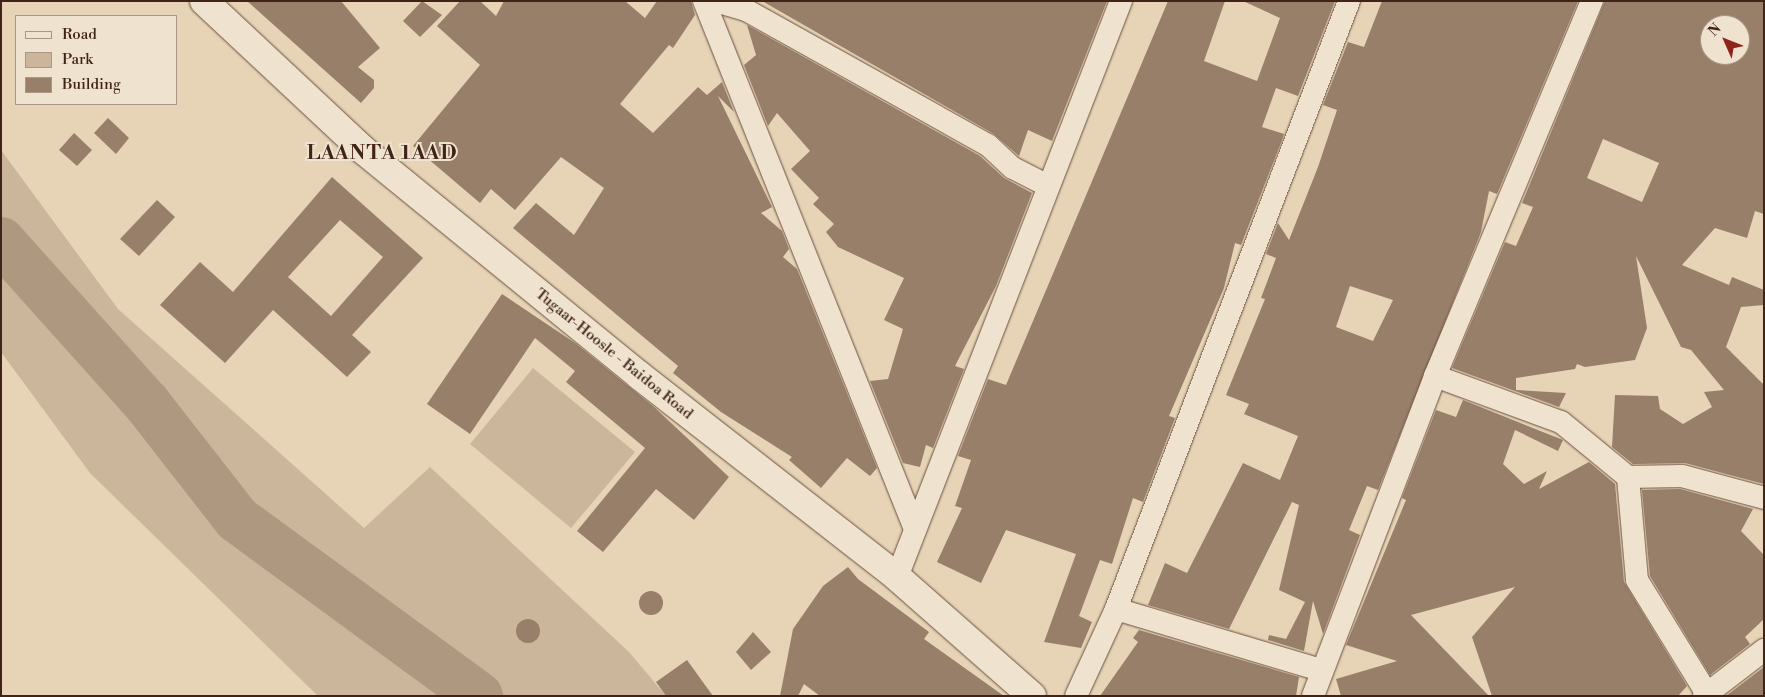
<!DOCTYPE html>
<html>
<head>
<meta charset="utf-8">
<style>
	body { margin:0 }
	#map { position:relative; width:1765px; height:697px; overflow:hidden; background:#e7d4b6; font-family:"Libre Bodoni",serif }
	div>[style] { position:absolute }
	[style*='--x'] { left:calc(var(--x)*1px); top:calc(var(--y)*1px); width:calc(var(--w)*1px); rotate:calc(var(--a)*1deg) }
	.green>* { inset:0; background:#cbb69b }
	.river>* { height:48px; margin:-24px; padding:0 24px; transform-origin:24px; border-radius:24px; background:#af9880 }
	.building>* { inset:0; background:#977f6a }
	.round { border-radius:50% }
	.roads { filter:drop-shadow(0 0 1px #6a4f3f) drop-shadow(0 0 1px #6a4f3f) }
	.minor>* { height:22px; margin:-11px; padding:0 11px; transform-origin:11px; border-radius:11px; background:#efe3d0 }
	.secondary>* { height:28px; margin:-14px; padding:0 14px; transform-origin:14px; border-radius:14px; background:#efe3d0 }
	span { translate:-50% -50%; white-space:nowrap; text-align:center; line-height:1.15; -webkit-text-stroke:4px #efe3d0; paint-order:stroke }
	.street-label { font-size:15px; color:#412317 }
	.district-label { font-size:20px; color:#412317; font-weight:700; letter-spacing:1px }
	.frame { position:absolute; inset:0; border:2px solid #412317; pointer-events:none }
	.legend { position:absolute; left:15px; top:15px; width:162px; height:90px; box-sizing:border-box; background:#efe3d0; border:1px solid #a99686; margin:0; padding:6px 9px; list-style:none; font-size:15px; color:#412317 }
	.legend li { display:flex; align-items:center; gap:10px; height:25px }
	.legend b { width:25px; border:1px solid #a99686 }
	.north { position:absolute; left:1700px; top:15px; width:50px; height:50px; box-sizing:border-box; background:#efe3d0; border:1px solid #a99686; border-radius:50%; rotate:314deg; font-size:14px; font-weight:700; line-height:20px; text-align:center; color:#412317 }
	.north::after { content:''; display:block; margin:auto; width:18px; height:22px; background:#8f2418; clip-path:polygon(50% 0,100% 100%,50% 72%,0 100%) }
</style>
</head>
<body>
<div id="map">
	<div class="green">
		<i style="clip-path:polygon(1px 150px,118px 309px,364px 528px,430px 467px,629px 652px,666px 696px,318px 696px,90px 473px,1px 352px)"></i>
		<i style="clip-path:polygon(533px 368px,635px 452px,571px 528px,470px 444px)"></i>
	</div>
	<div class="river">
		<i style="--x:1;--y:241;--w:220;--a:48.1"></i>
		<i style="--x:148;--y:405;--w:145;--a:52"></i>
		<i style="--x:237;--y:519;--w:300;--a:36.2"></i>
	</div>
	<div class="building">
		<i style="clip-path:polygon(247px 1px,341px 1px,380px 48px,358px 67px,374px 80px,374px 88px,361px 103px)"></i>
		<i style="clip-path:polygon(422px 1px,442px 15px,420px 37px,403px 21px)"></i>
		<i style="clip-path:polygon(460px 1px,480px 1px,496px 16px,504px 1px,625px 1px,645px 18px,657px 1px,691px 1px,695px 15px,673px 48px,669px 45px,620px 104px,653px 133px,698px 87px,707px 95px,722px 82px,734px 112px,718px 96px,772px 207px,761px 213px,782px 231px,789px 249px,783px 257px,797px 269px,877px 468px,870px 476px,847px 458px,821px 488px,789px 460px,792px 457px,721px 412px,673px 373px,678px 366px,513px 228px,536px 203px,574px 235px,604px 188px,561px 157px,515px 210px,491px 189px,480px 203px,413px 146px,480px 65px,437px 26px)"></i>
		<i style="clip-path:polygon(762px 1px,1107px 1px,1052px 141px,1028px 130px,1019px 156px,994px 134px)"></i>
		<i style="clip-path:polygon(1168px 1px,1225px 1px,1204px 61px,1257px 81px,1280px 18px,1243px 1px,1335px 1px,1298px 96px,1276px 88px,1262px 127px,1284px 134px,1282px 140px,1241px 245px,1235px 243px,1224px 288px,1169px 416px,1175px 418px,1143px 502px,1133px 498px,1112px 564px,1100px 560px,1079px 616px,1092px 622px,1081px 648px,1044px 642px,1076px 554px,1006px 530px,981px 583px,937px 562px,962px 508px,955px 506px,971px 460px,958px 456px,988px 379px,1006px 385px)"></i>
		<i style="clip-path:polygon(evenodd,1382px 1px,1578px 1px,1497px 194px,1489px 191px,1481px 232px,1378px 490px,1367px 486px,1349px 530px,1360px 535px,1323px 634px,1313px 601px,1304px 651px,1268px 640px,1269px 635px,1286px 639px,1305px 602px,1279px 590px,1299px 505px,1292px 502px,1229px 629px,1148px 605px,1165px 563px,1187px 573px,1243px 463px,1280px 480px,1298px 436px,1244px 414px,1249px 404px,1226px 395px,1265px 299px,1261px 298px,1276px 258px,1266px 254px,1278px 223px,1289px 240px,1318px 167px,1337px 110px,1323px 105px,1348px 42px,1364px 47px,1382px 1px,1350px 286px,1393px 300px,1373px 341px,1336px 327px,1350px 286px)"></i>
		<i style="clip-path:polygon(evenodd,1605px 1px,1764px 1px,1764px 214px,1755px 211px,1747px 238px,1715px 228px,1682px 265px,1729px 285px,1732px 277px,1764px 290px,1764px 305px,1741px 307px,1726px 347px,1764px 385px,1764px 484px,1685px 463px,1633px 464px,1612px 447px,1615px 395px,1658px 396px,1660px 409px,1683px 424px,1712px 407px,1704px 392px,1724px 390px,1691px 350px,1681px 347px,1636px 256px,1647px 328px,1635px 360px,1585px 367px,1577px 364px,1575px 369px,1516px 378px,1516px 390px,1566px 393px,1559px 407px,1452px 368px,1505px 242px,1516px 246px,1533px 207px,1522px 203px,1605px 1px,1710px 25px,1740px 25px,1740px 55px,1710px 55px,1710px 25px,1605px 1px,1603px 139px,1659px 163px,1642px 202px,1587px 178px,1603px 139px)"></i>
		<i style="clip-path:polygon(747px 25px,980px 156px,1004px 178px,1032px 193px,996px 286px,955px 366px,964px 369px,933px 448px,926px 445px,920px 467px,903px 463px,870px 381px,888px 379px,903px 329px,884px 320px,904px 278px,838px 247px,826px 232px,834px 224px,813px 204px,819px 198px,791px 169px,810px 151px,777px 113px,768px 126px,744px 65px,756px 55px)"></i>
		<i style="clip-path:polygon(108px 118px,129px 138px,116px 154px,94px 133px)"></i>
		<i style="clip-path:polygon(74px 133px,92px 150px,77px 166px,59px 150px)"></i>
		<i style="clip-path:polygon(evenodd,332px 177px,423px 258px,352px 335px,371px 352px,347px 377px,273px 310px,225px 363px,160px 305px,200px 262px,233px 292px,332px 177px,340px 220px,383px 257px,331px 316px,288px 277px,340px 220px)"></i>
		<i style="clip-path:polygon(157px 200px,175px 217px,139px 256px,120px 239px)"></i>
		<i style="clip-path:polygon(502px 294px,575px 343px,654px 407px,729px 477px,694px 520px,656px 489px,603px 552px,577px 531px,645px 448px,566px 382px,575px 371px,535px 338px,470px 434px,427px 404px)"></i>
		<i style="clip-path:polygon(1463px 400px,1563px 440px,1558px 451px,1515px 430px,1503px 464px,1524px 484px,1547px 471px,1539px 489px,1589px 462px,1615px 484px,1624px 582px,1687px 686px,1678px 696px,1492px 696px,1472px 637px,1515px 587px,1411px 615px,1489px 696px,1341px 696px,1336px 679px,1397px 661px,1346px 645px,1406px 500px,1402px 498px,1436px 410px,1456px 417px)"></i>
		<i style="clip-path:polygon(1680px 489px,1753px 509px,1741px 531px,1764px 555px,1764px 619px,1745px 637px,1750px 644px,1710px 675px,1650px 576px,1642px 490px)"></i>
		<i style="clip-path:polygon(848px 567px,858px 579px,929px 632px,924px 639px,1004px 696px,820px 696px,804px 684px,798px 696px,780px 696px,793px 629px,823px 586px)"></i>
		<i class="round" style="left:639px;top:591px;width:24px;height:24px"></i>
		<i class="round" style="left:516px;top:619px;width:24px;height:24px"></i>
		<i style="clip-path:polygon(1139px 630px,1299px 677px,1296px 696px,1100px 696px,1138px 642px,1133px 638px)"></i>
		<i style="clip-path:polygon(753px 632px,771px 652px,751px 670px,736px 652px)"></i>
		<i style="clip-path:polygon(687px 660px,713px 696px,666px 696px,656px 682px)"></i>
		<i style="clip-path:polygon(1764px 667px,1764px 696px,1726px 696px)"></i>
	</div>
	<div class="roads">
		<div class="minor">
			<i style="--x:704;--y:1;--w:569;--a:68.22"></i>
			<i style="--x:715;--y:1;--w:32;--a:16"></i>
			<i style="--x:746;--y:10;--w:277;--a:29.2"></i>
			<i style="--x:988;--y:145;--w:34;--a:43"></i>
			<i style="--x:1013;--y:168;--w:39;--a:27"></i>
			<i style="--x:1435;--y:376;--w:134;--a:20.1"></i>
			<i style="--x:1561;--y:422;--w:87;--a:39.4"></i>
			<i style="--x:1628;--y:477;--w:103;--a:85"></i>
			<i style="--x:1637;--y:580;--w:134;--a:58.4"></i>
			<i style="--x:1628;--y:477;--w:54;--a:-1.1"></i>
			<i style="--x:1682;--y:476;--w:85;--a:15"></i>
			<i style="--x:897;--y:577;--w:618;--a:-68.75"></i>
			<i style="--x:1116;--y:609;--w:214;--a:16.6"></i>
			<i style="--x:1076;--y:696;--w:96;--a:-65.3"></i>
			<i style="--x:1116;--y:609;--w:651;--a:-69.03"></i>
			<i style="--x:1313;--y:696;--w:342;--a:-69.1"></i>
			<i style="--x:1435;--y:376;--w:407;--a:-67.3"></i>
			<i style="--x:1704;--y:696;--w:76;--a:-37.5"></i>
		</div>
		<div class="secondary">
			<i style="--x:204;--y:1;--w:218;--a:43.1"></i>
			<i style="--x:363;--y:150;--w:357;--a:39.2"></i>
			<i style="--x:640;--y:376;--w:326;--a:38"></i>
			<i style="--x:897;--y:577;--w:180;--a:41.4"></i>
		</div>
	</div>
	<div class="street-label">
		<span style="left:614px;top:354px;rotate:39deg">Tugaar-Hoosle - Baidoa Road</span>
	</div>
	<div class="district-label">
		<span style="left:382px;top:153px">LAANTA 1AAD</span>
	</div>
	<div class="frame"></div>
	<ul class="legend">
	<li><b style="height:6px;background:#efe3d0"></b>Road</li>
	<li><b style="height:14px;background:#cbb69b"></b>Park</li>
	<li><b style="height:14px;background:#977f6a"></b>Building</li>
	</ul>
	<div class="north">N</div>
</div>
</body>
</html>
